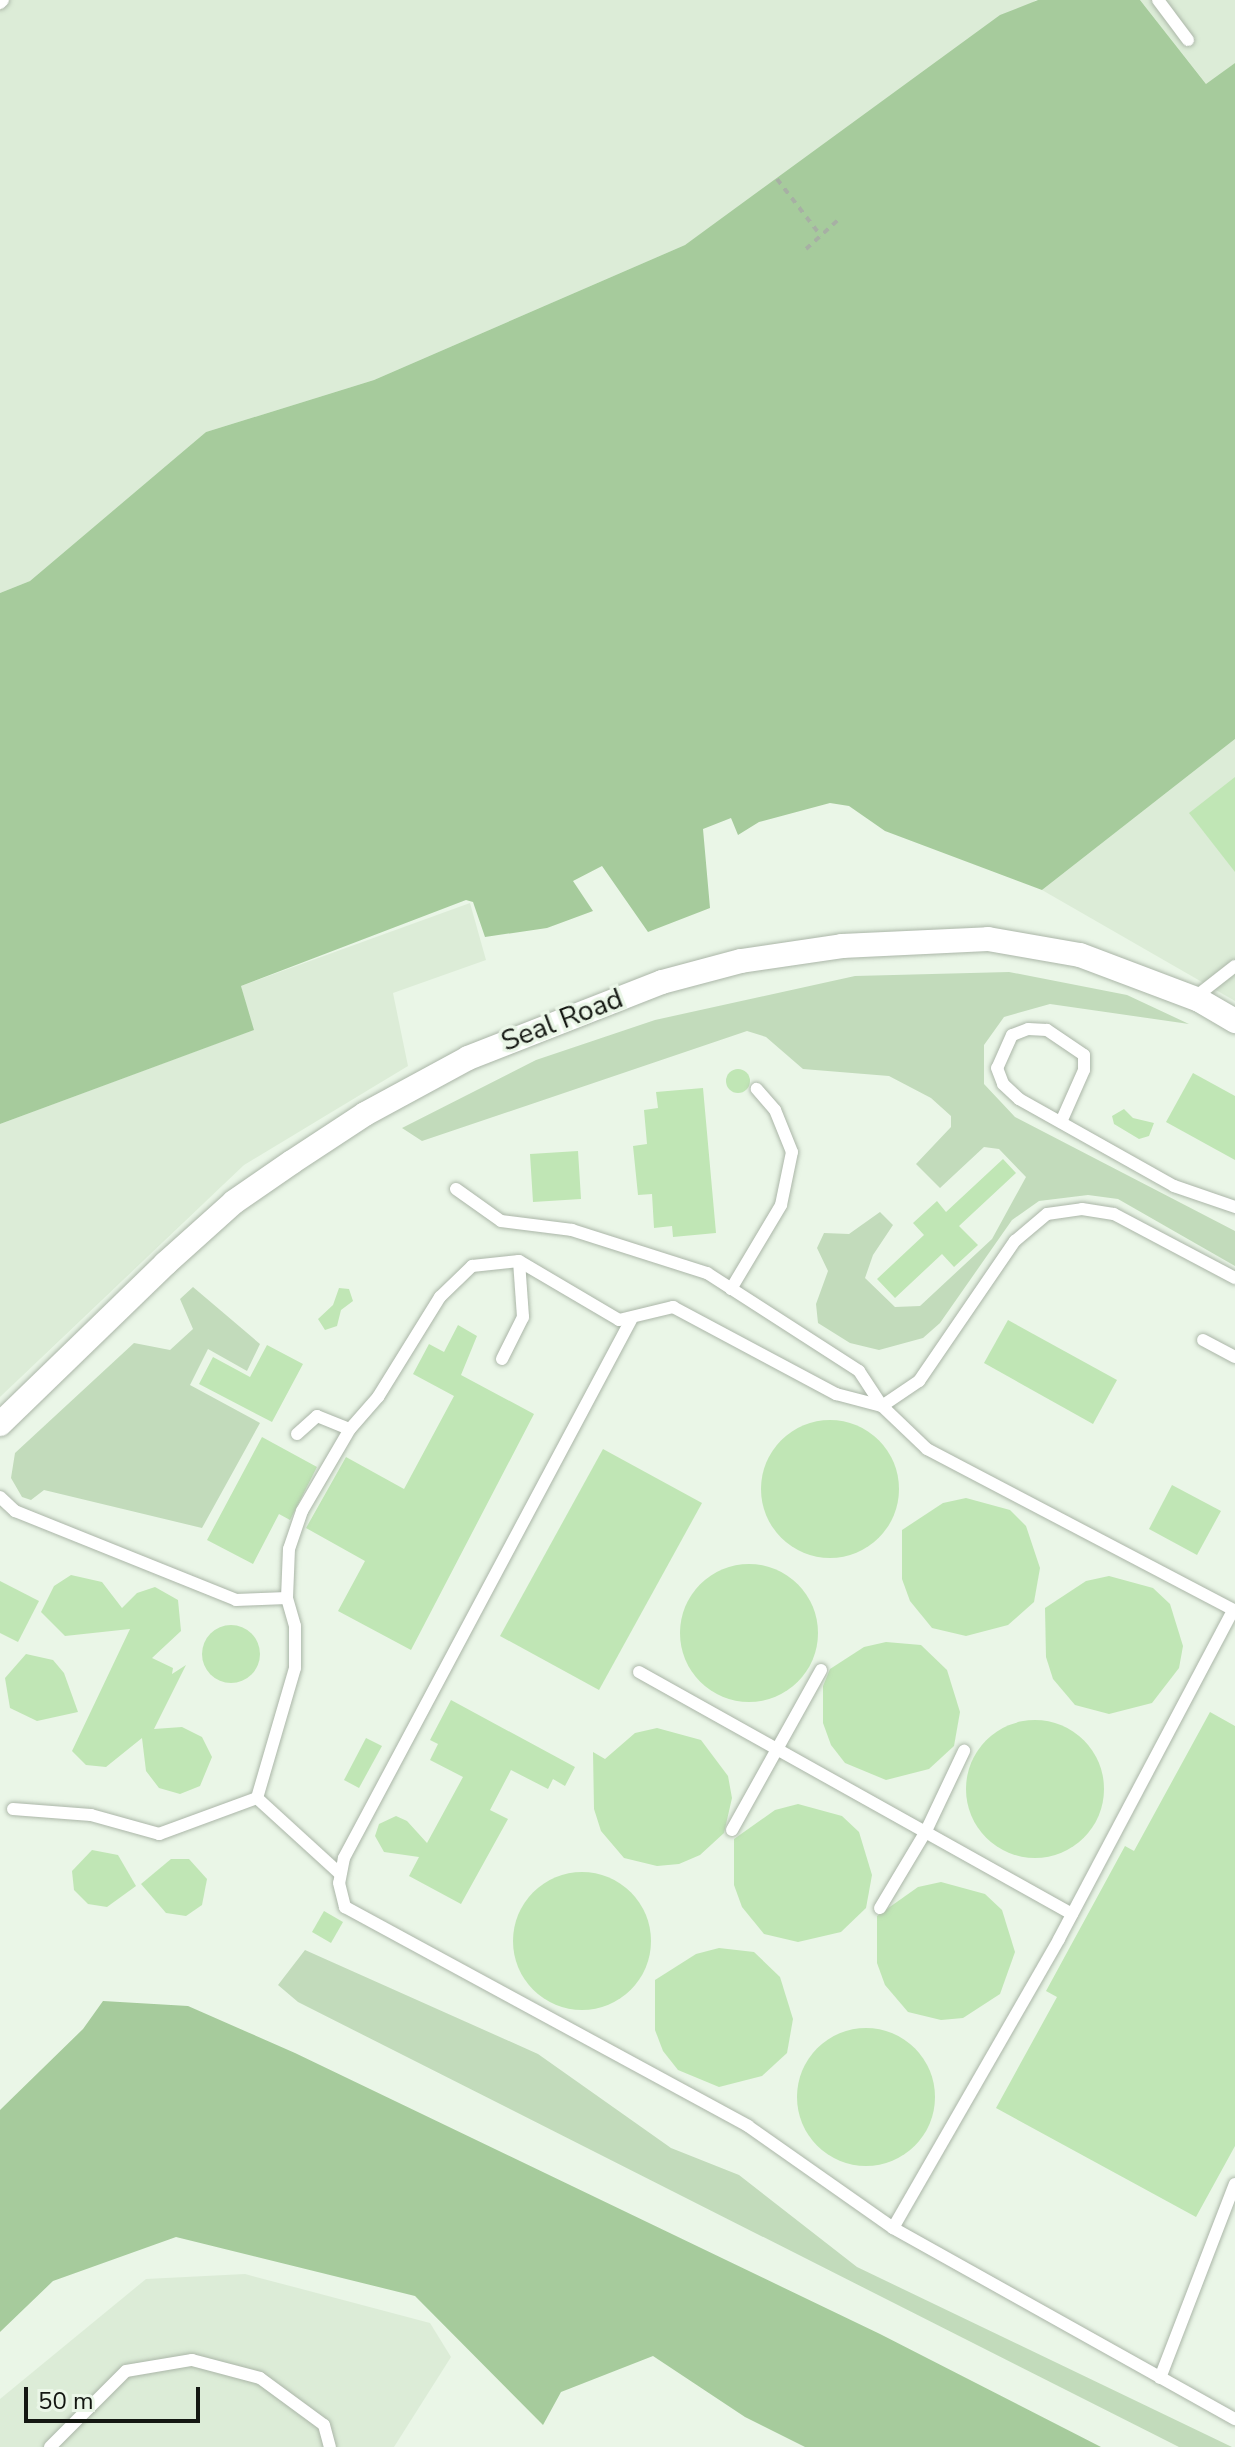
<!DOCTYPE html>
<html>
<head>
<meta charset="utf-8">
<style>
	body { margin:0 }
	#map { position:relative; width:1235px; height:2447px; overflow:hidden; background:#eaf6e7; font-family:"Nunito Sans",sans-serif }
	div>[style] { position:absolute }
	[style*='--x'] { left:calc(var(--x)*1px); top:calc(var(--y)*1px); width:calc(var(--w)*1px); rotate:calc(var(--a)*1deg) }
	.built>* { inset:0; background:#dcecd7 }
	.green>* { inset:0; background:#c2dbbb }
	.water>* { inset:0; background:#a6cb9c }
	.building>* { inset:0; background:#c0e6b5 }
	.round { border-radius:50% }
	.path>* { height:4px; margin-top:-2px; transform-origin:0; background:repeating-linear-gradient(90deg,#a7b0a4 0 6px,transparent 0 12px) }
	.roads { filter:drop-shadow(0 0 2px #abb6a8) drop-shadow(0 0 2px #abb6a8) }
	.lane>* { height:12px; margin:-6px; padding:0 6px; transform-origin:6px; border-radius:6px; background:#fff }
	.street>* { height:24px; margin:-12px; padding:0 12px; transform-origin:12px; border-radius:12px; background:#fff }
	span { translate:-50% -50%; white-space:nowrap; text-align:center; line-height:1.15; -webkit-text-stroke:7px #eaf6e7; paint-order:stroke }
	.street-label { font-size:28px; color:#141712 }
	.scale { position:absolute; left:24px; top:2387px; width:176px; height:36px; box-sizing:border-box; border:4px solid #141712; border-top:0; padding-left:10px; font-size:24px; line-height:28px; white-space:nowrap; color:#141712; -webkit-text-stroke:6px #eaf6e7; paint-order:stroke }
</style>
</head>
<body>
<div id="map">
	<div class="built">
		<i style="clip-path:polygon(0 0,1036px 0,685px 245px,374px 380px,206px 432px,30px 581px,0 593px)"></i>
		<i style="clip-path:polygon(1140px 0,1235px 0,1235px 63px,1207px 85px)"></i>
		<i style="clip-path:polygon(1235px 739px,1235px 1001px,1042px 890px)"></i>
		<i style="clip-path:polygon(470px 903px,486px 960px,393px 993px,408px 1066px,244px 1165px,0 1397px,0 1124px,253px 1030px,241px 986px)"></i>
		<i style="clip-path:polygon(245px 2274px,430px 2323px,451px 2357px,394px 2447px,0 2447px,0 2399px,146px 2279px)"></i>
	</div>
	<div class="green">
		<i style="clip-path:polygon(1009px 972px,1127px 995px,1189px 1024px,1050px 1004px,1004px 1017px,984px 1045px,984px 1084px,1015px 1117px,1235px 1231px,1235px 1266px,1118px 1199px,1088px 1195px,1039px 1201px,1012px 1220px,940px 1323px,923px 1338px,879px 1350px,850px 1343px,818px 1323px,816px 1304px,828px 1271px,817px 1248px,824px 1233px,849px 1234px,880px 1212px,893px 1225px,873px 1255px,865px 1278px,895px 1307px,920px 1306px,992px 1239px,1026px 1177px,999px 1149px,984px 1147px,940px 1188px,916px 1164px,951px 1127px,951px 1116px,931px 1098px,889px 1076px,803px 1069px,766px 1037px,747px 1031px,422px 1141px,402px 1128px,536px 1060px,655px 1020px,855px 976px)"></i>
		<i style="clip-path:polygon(193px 1287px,260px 1344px,247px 1371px,208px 1349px,190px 1385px,260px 1423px,202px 1528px,44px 1490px,31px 1500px,22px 1497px,11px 1478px,15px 1453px,134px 1343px,170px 1350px,193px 1329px,180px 1299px)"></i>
		<i style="clip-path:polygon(305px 1950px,538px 2054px,671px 2148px,739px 2175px,857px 2267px,1232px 2447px,1179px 2447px,298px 2002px,278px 1985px)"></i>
	</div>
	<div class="water">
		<i style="clip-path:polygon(1038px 0,1140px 0,1206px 84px,1235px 63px,1235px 739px,1042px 890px,885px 831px,849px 806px,830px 803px,759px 822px,738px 835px,731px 818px,703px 829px,710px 908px,648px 932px,602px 866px,573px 881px,593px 911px,547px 928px,485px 937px,473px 902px,466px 900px,241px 986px,254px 1030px,0 1124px,0 593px,30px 581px,206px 432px,374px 380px,685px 245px,1000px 15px)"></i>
		<i style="clip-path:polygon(103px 2001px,188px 2006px,295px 2053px,880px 2334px,1101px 2447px,805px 2447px,745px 2417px,653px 2356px,561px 2392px,543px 2425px,415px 2296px,176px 2237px,53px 2281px,0 2332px,0 2110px,83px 2029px)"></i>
	</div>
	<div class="building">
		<i style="clip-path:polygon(1235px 777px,1235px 872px,1189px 813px)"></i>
		<i class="round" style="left:726px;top:1069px;width:24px;height:24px"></i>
		<i style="clip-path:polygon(1193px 1073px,1235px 1096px,1235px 1160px,1166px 1122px)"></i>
		<i style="clip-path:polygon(703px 1088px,716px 1233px,673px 1237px,672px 1226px,654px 1228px,652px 1194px,638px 1195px,633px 1146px,647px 1144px,644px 1110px,658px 1108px,656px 1092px)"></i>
		<i style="clip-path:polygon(1124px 1109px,1133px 1118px,1154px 1123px,1149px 1136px,1139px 1139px,1114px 1124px,1112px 1116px)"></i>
		<i style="clip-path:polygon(578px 1151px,581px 1199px,533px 1202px,530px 1154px)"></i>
		<i style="clip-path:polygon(1003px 1159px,1016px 1173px,959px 1226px,978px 1245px,954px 1267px,942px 1254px,895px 1298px,877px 1279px,924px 1235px,913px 1223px,937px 1201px,946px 1212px)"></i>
		<i style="clip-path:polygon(339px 1288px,349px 1289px,353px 1301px,341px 1310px,337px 1326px,325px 1330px,318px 1319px,333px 1305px)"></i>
		<i style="clip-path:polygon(1008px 1320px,1117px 1380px,1093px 1424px,984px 1363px)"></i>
		<i style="clip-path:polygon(458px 1325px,477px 1336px,461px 1375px,534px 1414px,411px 1650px,338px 1611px,365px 1561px,306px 1528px,346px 1457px,404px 1489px,454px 1396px,413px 1374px,429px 1344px,444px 1352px)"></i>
		<i style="clip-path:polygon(267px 1345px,303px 1364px,272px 1422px,199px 1384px,213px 1357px,250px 1377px)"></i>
		<i class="round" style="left:761px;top:1420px;width:138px;height:138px"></i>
		<i style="clip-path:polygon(262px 1437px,317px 1467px,290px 1520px,279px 1514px,253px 1564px,207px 1540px)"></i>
		<i style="clip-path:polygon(603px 1449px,702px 1503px,599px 1690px,500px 1636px)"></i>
		<i style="clip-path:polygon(1172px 1485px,1221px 1511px,1197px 1555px,1149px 1529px)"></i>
		<i style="clip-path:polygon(966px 1498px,1010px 1510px,1026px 1526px,1040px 1568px,1034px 1602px,1008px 1625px,966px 1636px,932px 1628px,910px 1601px,902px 1579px,902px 1530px,943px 1503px)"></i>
		<i class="round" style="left:680px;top:1564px;width:138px;height:138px"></i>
		<i style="clip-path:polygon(71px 1575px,102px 1582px,122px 1608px,137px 1593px,155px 1587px,178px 1600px,181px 1631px,152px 1658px,173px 1668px,172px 1674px,186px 1665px,154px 1729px,182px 1727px,202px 1737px,212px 1757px,200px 1786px,180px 1794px,159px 1788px,146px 1771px,142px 1738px,106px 1767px,86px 1765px,72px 1751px,130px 1629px,65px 1636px,41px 1612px,54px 1586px)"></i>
		<i style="clip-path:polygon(1109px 1576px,1153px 1588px,1170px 1604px,1183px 1646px,1179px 1668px,1152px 1703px,1109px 1714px,1075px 1705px,1053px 1679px,1046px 1657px,1045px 1608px,1086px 1581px)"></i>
		<i style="clip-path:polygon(0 1581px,39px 1601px,18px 1642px,0 1633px)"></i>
		<i class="round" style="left:202px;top:1625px;width:58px;height:58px"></i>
		<i style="clip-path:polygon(886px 1642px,921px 1645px,947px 1670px,960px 1712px,954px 1746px,929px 1769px,886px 1780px,845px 1763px,831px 1745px,823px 1723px,823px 1686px,830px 1669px,864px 1647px)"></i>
		<i style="clip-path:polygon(26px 1654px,53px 1660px,64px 1673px,78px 1712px,37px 1721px,10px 1708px,5px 1678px)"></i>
		<i style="clip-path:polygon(451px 1700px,575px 1767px,565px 1786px,553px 1779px,548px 1789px,511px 1770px,490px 1810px,508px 1819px,461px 1904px,409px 1876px,419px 1857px,384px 1852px,375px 1836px,379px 1824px,396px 1816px,407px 1821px,427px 1843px,463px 1777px,430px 1760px,438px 1744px,430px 1740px)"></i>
		<i style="clip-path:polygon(1210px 1712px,1235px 1726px,1235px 2146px,1196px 2217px,996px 2108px,1057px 1997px,1046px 1991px,1125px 1846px,1134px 1851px)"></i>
		<i class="round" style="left:966px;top:1720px;width:138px;height:138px"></i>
		<i style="clip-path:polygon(657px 1728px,701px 1740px,728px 1776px,732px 1798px,724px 1833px,700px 1855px,679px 1864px,657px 1866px,624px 1858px,601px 1831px,594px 1809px,593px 1752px,605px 1759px,635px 1733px)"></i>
		<i style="clip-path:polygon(366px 1738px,382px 1746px,359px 1788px,344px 1780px)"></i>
		<i style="clip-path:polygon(798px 1804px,842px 1816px,859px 1832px,872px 1875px,866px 1908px,841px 1932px,798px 1942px,764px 1934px,742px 1907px,734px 1885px,734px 1839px,775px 1810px)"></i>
		<i style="clip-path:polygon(92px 1850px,118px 1855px,136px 1886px,107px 1907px,88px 1904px,74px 1890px,72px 1871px)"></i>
		<i style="clip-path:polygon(171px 1859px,189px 1859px,207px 1879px,202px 1905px,186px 1916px,166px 1913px,141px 1884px)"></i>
		<i class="round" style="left:513px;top:1872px;width:138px;height:138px"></i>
		<i style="clip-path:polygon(941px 1882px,985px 1894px,1002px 1910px,1015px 1952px,1000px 1994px,963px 2018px,941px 2020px,908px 2012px,885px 1985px,877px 1963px,877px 1916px,918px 1887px)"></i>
		<i style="clip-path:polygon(324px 1911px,343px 1922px,331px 1943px,312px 1932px)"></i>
		<i style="clip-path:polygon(719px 1948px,754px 1952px,780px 1977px,793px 2019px,787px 2053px,762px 2076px,719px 2087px,678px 2070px,663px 2051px,655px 2030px,655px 1980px,696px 1954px)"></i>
		<i class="round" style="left:797px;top:2028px;width:138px;height:138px"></i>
	</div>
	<div class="path">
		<i style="--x:777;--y:179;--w:72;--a:52.3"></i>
		<i style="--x:806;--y:249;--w:43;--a:-42.2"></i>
	</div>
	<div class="roads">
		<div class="lane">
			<i style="--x:1158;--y:0;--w:50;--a:53.1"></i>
			<i style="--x:0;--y:3;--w:4;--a:-45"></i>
			<i style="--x:1194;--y:998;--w:52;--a:-38"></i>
			<i style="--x:1061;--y:1122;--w:57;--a:-66.1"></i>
			<i style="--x:1084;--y:1070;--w:15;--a:-90"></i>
			<i style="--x:1084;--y:1055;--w:45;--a:-146"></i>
			<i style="--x:1047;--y:1030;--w:19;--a:-177"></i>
			<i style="--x:1028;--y:1029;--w:17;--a:159"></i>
			<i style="--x:1012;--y:1035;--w:36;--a:114"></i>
			<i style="--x:997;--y:1068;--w:17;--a:69"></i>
			<i style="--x:1003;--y:1084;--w:22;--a:43"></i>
			<i style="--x:1019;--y:1099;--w:178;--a:29.3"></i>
			<i style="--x:1174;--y:1186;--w:65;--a:19"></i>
			<i style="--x:456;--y:1189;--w:55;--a:35.4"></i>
			<i style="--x:501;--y:1221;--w:72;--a:7.2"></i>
			<i style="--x:572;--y:1230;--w:142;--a:17.7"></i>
			<i style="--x:707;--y:1273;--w:181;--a:32.8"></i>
			<i style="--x:859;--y:1371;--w:42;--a:56.7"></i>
			<i style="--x:882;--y:1406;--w:62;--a:43.7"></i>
			<i style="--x:927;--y:1449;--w:348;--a:27.7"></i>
			<i style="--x:731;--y:1289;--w:98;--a:-59.2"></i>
			<i style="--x:781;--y:1205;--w:54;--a:-78.3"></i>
			<i style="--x:792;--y:1152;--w:45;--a:-112"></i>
			<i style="--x:775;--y:1110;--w:28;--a:-131"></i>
			<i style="--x:631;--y:1320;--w:610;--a:118.08"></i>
			<i style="--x:344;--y:1858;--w:25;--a:101"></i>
			<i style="--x:339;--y:1883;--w:25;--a:76"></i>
			<i style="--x:345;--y:1907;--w:459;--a:28.5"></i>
			<i style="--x:748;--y:2126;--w:177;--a:35.1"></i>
			<i style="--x:893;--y:2228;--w:392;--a:29.2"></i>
			<i style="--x:1203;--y:1340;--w:36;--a:28"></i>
			<i style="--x:502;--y:1359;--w:47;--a:-63.4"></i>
			<i style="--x:523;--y:1317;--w:56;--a:-94.1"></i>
			<i style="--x:297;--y:1434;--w:27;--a:-42"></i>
			<i style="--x:317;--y:1416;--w:35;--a:22"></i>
			<i style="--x:0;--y:1497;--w:21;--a:43"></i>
			<i style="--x:15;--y:1511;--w:238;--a:21.9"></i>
			<i style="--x:236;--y:1600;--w:51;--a:-2.2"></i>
			<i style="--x:639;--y:1672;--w:496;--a:29.2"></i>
			<i style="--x:257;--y:1798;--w:111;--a:42.4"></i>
			<i style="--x:13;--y:1809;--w:78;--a:4.4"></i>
			<i style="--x:91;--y:1815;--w:71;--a:15.6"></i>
			<i style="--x:159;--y:1834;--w:104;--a:-20.2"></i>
			<i style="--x:257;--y:1798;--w:135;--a:-73.7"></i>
			<i style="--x:295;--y:1668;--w:42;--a:-90"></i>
			<i style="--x:295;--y:1626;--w:29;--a:-106"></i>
			<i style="--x:287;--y:1598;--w:49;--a:-87.7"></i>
			<i style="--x:289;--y:1549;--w:40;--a:-71.1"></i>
			<i style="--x:302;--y:1511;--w:95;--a:-59.7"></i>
			<i style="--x:350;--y:1429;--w:43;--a:-48.8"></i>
			<i style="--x:378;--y:1397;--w:118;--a:-58.2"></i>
			<i style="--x:440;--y:1297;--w:45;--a:-44.1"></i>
			<i style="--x:472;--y:1266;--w:47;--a:-6.1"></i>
			<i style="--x:519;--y:1261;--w:116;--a:30.5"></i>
			<i style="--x:619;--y:1320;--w:56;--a:-13.5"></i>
			<i style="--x:673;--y:1307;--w:185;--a:28.1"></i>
			<i style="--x:836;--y:1394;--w:48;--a:14.6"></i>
			<i style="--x:882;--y:1406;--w:45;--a:-34"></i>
			<i style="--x:919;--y:1381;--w:170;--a:-55.6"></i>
			<i style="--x:1015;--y:1241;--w:42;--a:-40.2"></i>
			<i style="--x:1047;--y:1214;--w:35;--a:-8"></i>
			<i style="--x:1082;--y:1209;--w:32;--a:9"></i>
			<i style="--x:1114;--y:1214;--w:137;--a:27.9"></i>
			<i style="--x:732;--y:1830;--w:183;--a:-60.9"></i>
			<i style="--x:880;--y:1908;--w:90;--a:-59.1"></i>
			<i style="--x:926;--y:1831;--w:89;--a:-64.6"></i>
			<i style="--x:893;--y:2228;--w:333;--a:-60.1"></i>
			<i style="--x:1059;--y:1939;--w:372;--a:-62.1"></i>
			<i style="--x:1160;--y:2378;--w:208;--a:-68.9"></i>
			<i style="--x:50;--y:2447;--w:107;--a:-45"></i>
			<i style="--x:126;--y:2371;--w:67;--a:-9.5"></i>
			<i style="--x:192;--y:2360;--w:70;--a:14.8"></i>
			<i style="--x:260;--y:2378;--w:79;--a:36.3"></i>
			<i style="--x:324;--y:2425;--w:23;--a:75"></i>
		</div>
		<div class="street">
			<i style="--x:0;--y:1424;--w:230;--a:-44.1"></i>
			<i style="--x:165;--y:1264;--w:93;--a:-41.9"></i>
			<i style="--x:234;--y:1202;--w:70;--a:-34.6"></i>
			<i style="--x:292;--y:1162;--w:87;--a:-33.3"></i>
			<i style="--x:365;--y:1114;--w:117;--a:-28.5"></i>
			<i style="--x:468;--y:1058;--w:208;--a:-21.4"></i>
			<i style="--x:662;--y:982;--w:82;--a:-14.9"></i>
			<i style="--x:741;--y:961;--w:102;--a:-8.4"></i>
			<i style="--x:842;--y:946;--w:146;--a:-2.7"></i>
			<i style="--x:988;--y:939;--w:93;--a:9.9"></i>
			<i style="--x:1080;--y:955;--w:127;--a:20.7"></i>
			<i style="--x:1199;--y:1000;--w:42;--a:30.3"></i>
		</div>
	</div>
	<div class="street-label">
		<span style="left:562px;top:1020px;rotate:-21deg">Seal Road</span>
	</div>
	<div class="scale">50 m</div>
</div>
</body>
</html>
